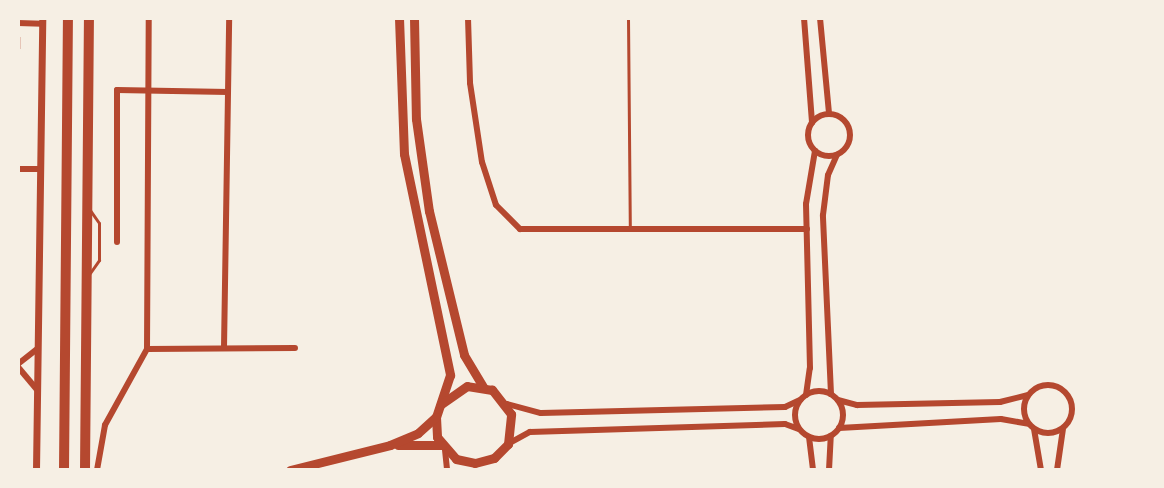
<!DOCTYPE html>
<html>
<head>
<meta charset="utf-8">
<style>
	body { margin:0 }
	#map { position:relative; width:1164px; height:488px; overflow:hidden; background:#f6efe4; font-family:Poppins,sans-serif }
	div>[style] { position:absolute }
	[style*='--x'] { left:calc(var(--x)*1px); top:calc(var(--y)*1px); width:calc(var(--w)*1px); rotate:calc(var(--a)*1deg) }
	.building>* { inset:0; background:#e6c5b7 }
	.service>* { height:3px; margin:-1.5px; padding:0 1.5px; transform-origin:1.5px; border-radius:1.5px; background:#b5482f }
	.minor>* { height:6px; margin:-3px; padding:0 3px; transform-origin:3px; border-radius:3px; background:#b5482f }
	.minor>.ring { margin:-3px; padding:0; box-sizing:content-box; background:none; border:6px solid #b5482f; border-radius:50% }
	.tertiary>* { height:7px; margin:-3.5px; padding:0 3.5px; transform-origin:3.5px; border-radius:3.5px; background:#b5482f }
	.primary>* { height:9px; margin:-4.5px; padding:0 4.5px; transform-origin:4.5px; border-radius:4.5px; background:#b5482f }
	.trunk>* { height:9px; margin:-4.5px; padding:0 4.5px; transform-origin:4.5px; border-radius:4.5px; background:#b5482f }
	.motorway>* { height:10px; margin:-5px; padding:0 5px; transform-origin:5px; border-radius:5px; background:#b5482f }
	span { translate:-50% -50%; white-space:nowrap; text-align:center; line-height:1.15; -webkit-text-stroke:5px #f6efe4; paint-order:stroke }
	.frame { position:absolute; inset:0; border:20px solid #f6efe4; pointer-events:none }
</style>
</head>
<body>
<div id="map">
	<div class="building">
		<i style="clip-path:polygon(18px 37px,21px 37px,21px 49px,18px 49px)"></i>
	</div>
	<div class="service">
		<i style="--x:628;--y:18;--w:211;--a:89.5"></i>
		<i style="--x:90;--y:273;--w:16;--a:-55"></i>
		<i style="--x:99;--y:260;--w:37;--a:-90"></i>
		<i style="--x:99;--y:223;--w:16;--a:-125"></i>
	</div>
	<div class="minor">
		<i style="--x:468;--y:18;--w:65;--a:88.2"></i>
		<i style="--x:470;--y:83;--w:80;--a:81.4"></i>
		<i style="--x:482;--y:162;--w:45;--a:72"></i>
		<i style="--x:496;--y:205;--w:34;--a:45"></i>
		<i style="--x:520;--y:229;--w:287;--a:0"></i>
		<i style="--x:804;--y:18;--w:105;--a:85.6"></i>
		<i style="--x:820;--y:18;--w:96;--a:84.6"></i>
		<i style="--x:18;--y:23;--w:24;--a:2"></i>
		<i class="ring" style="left:808px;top:114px;width:36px;height:36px"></i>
		<i style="--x:18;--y:169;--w:21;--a:0"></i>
		<i style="--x:117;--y:242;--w:152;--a:-90"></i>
		<i style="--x:117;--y:90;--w:111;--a:1"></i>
		<i style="--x:224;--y:348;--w:330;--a:-89.1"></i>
		<i style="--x:147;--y:349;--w:148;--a:-0.4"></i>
		<i style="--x:18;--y:364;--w:24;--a:-38"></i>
		<i style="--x:18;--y:367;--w:30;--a:50"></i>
		<i class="ring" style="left:1024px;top:385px;width:42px;height:42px"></i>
		<i class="ring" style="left:795px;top:391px;width:42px;height:42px"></i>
		<i style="--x:831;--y:394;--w:179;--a:-92.6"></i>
		<i style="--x:823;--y:215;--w:40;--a:-82.9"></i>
		<i style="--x:828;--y:175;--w:22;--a:-66"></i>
		<i style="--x:806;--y:395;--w:27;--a:-82"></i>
		<i style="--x:810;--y:368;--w:164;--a:-91.4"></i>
		<i style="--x:806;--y:204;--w:54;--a:-80.4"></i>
		<i style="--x:838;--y:400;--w:20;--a:15"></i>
		<i style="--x:857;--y:405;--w:143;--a:-1.2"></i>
		<i style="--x:1000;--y:402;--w:29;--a:-14"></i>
		<i style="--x:507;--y:404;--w:35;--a:15"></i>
		<i style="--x:541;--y:413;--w:244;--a:-1.4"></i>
		<i style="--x:785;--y:407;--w:17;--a:-25"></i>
		<i style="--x:839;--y:428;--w:162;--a:-3.2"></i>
		<i style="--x:1001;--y:419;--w:28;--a:10"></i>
		<i style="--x:1034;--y:429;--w:42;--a:80.3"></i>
		<i style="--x:809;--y:437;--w:33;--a:83"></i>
		<i style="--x:508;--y:444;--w:25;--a:-29"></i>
		<i style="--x:530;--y:432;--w:255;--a:-1.8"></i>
		<i style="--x:785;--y:424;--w:15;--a:20"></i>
		<i style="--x:445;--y:450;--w:20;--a:84"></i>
		<i style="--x:97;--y:470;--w:46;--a:-79.9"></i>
		<i style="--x:105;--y:425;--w:87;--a:-61.1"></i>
		<i style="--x:147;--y:349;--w:331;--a:-89.7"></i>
		<i style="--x:829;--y:470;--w:34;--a:-87"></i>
		<i style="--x:1057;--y:470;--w:41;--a:-81.7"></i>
	</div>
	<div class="tertiary">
		<i style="--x:36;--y:470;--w:452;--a:-89.2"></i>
	</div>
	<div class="primary">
		<i style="--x:399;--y:18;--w:136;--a:87.9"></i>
		<i style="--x:404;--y:154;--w:226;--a:78.2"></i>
		<i style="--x:450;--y:375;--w:44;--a:108.4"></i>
		<i style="--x:436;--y:417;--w:20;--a:87"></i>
		<i style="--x:437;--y:437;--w:29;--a:49"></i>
		<i style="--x:456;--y:459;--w:19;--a:12"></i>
		<i style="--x:475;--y:463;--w:20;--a:-15"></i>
		<i style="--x:494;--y:458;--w:20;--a:-45"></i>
		<i style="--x:508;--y:444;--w:30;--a:-84"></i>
		<i style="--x:511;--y:414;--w:31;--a:-128"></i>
		<i style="--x:492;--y:390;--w:25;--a:-171"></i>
		<i style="--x:467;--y:386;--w:32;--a:145"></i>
		<i style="--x:414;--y:18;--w:101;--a:88.9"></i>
		<i style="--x:416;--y:119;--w:93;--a:82"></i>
		<i style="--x:429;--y:211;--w:148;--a:76.3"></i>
		<i style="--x:464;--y:355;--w:37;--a:59"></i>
	</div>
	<div class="trunk">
		<i style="--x:398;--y:445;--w:44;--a:0"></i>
		<i style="--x:290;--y:470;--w:103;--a:-14"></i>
		<i style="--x:390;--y:445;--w:30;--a:-23"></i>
		<i style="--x:418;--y:433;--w:24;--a:-42"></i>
	</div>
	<div class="motorway">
		<i style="--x:64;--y:470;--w:452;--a:-89.5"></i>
		<i style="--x:85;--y:470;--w:452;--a:-89.5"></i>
	</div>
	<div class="frame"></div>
</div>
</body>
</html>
